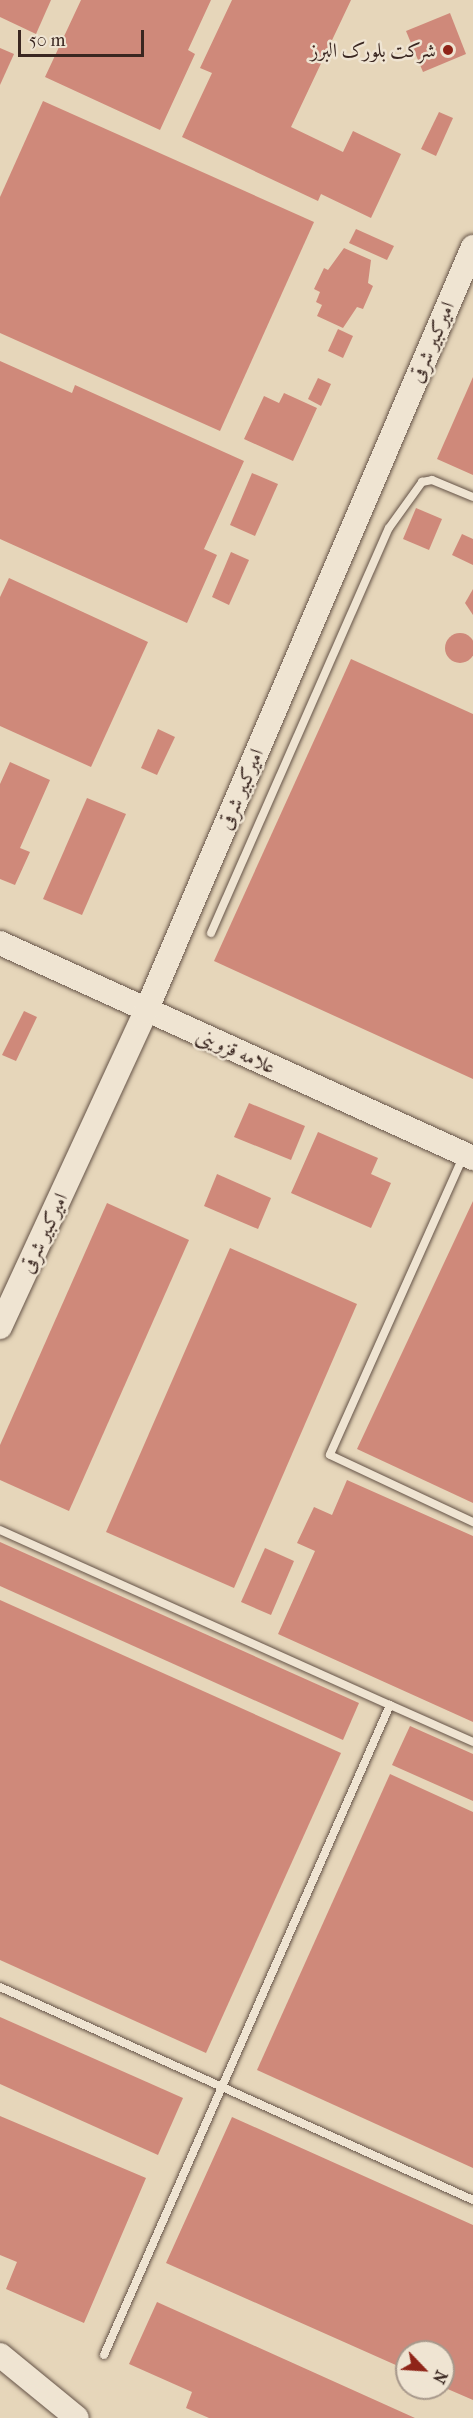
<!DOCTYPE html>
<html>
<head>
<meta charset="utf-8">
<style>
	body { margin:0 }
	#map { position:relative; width:473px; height:2418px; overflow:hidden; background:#e6d6ba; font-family:"IM FELL French Canon",Amiri,serif }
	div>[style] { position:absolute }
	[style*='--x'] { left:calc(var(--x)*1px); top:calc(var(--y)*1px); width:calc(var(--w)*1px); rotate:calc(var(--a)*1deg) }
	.building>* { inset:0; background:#cf897a }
	.round { border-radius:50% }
	.roads { filter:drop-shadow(0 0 2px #655347) drop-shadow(0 0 2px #655347) }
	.lane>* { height:8px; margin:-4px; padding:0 4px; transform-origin:4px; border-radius:4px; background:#efe4d2 }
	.secondary>* { height:24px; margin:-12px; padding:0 12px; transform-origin:12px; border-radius:12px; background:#efe4d2 }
	.dots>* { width:16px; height:16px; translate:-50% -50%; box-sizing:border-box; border:3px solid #efe4d2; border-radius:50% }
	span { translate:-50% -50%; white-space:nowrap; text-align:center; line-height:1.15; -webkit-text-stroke:5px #efe4d2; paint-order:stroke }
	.poi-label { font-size:20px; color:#3a2721 }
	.right { translate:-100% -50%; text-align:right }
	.street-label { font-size:20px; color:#3a2721 }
	.north { position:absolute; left:395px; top:2340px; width:60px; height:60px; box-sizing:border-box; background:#efe4d2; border:2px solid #a7988b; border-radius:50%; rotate:115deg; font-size:16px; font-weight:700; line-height:24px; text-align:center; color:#3a2721 }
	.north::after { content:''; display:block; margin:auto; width:21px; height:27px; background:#8f2418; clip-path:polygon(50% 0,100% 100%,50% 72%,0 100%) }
	.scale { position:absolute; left:18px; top:30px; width:126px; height:27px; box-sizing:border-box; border:3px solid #3a2721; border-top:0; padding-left:8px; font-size:18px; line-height:21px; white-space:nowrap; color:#3a2721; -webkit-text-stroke:4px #efe4d2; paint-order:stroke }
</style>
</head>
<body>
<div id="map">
	<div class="building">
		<i style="clip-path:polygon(0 0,51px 0,36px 34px,0 17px)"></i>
		<i style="clip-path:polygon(81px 0,211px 0,188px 50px,195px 54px,160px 130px,45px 77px)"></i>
		<i style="clip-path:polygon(232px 0,351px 0,291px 127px,343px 152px,353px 131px,401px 154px,371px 218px,321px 194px,318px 201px,182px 137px,212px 73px,200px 68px)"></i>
		<i style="clip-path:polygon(450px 13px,466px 54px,423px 72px,406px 31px)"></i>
		<i style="clip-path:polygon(0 48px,14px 54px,0 85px)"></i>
		<i style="clip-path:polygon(43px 101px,314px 222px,220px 431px,0 333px,0 197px)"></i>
		<i style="clip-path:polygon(439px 112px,453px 118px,436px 156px,421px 149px)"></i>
		<i style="clip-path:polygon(356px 229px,394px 246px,387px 260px,349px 243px)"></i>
		<i style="clip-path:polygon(344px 248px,371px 260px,368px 283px,373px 286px,363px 309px,357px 307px,343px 328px,317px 316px,322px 305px,316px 302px,320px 292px,314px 289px,324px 268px,328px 270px)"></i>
		<i style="clip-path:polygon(338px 329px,353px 336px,343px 358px,328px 351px)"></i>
		<i style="clip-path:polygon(0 361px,72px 393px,75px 385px,244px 461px,204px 549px,217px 555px,187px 623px,0 539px)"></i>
		<i style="clip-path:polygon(473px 377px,473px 475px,437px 459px)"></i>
		<i style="clip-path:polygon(318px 378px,331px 384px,321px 406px,308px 399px)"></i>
		<i style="clip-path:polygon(284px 393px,317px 408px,293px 461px,244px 439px,264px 396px,279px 403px)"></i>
		<i style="clip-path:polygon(252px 473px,278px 484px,255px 536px,230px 525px)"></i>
		<i style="clip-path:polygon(416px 508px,442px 519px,429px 550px,403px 539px)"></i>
		<i style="clip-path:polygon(462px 534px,473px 539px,473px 565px,452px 555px)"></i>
		<i style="clip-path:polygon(231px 552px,249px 560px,229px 605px,212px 597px)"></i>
		<i style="clip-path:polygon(9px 578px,148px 642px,91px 767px,0 726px,0 597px)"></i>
		<i style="clip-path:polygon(473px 589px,473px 615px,465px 603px)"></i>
		<i class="round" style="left:445px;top:633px;width:30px;height:30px"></i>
		<i style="clip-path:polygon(351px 659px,473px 714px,473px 1079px,214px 961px)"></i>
		<i style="clip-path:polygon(158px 729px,175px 737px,157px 775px,141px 768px)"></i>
		<i style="clip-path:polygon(10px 762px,50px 780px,20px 848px,30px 852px,15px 885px,0 879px,0 784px)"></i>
		<i style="clip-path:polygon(87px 798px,126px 814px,82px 915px,43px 899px)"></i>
		<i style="clip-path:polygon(24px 1011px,37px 1017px,16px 1061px,2px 1055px)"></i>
		<i style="clip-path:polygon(249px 1103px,305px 1126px,291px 1160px,234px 1137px)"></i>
		<i style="clip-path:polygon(318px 1132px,378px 1158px,371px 1174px,391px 1183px,371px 1228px,291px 1193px)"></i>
		<i style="clip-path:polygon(217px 1174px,271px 1198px,258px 1229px,204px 1206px)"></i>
		<i style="clip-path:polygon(473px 1201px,473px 1503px,357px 1449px)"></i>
		<i style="clip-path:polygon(107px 1203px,189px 1240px,69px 1511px,0 1480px,0 1445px)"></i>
		<i style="clip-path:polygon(230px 1248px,357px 1304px,234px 1588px,106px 1532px)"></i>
		<i style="clip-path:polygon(347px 1480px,473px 1536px,473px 1722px,278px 1634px,315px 1551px,297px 1543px,314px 1507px,332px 1515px)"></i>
		<i style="clip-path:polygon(0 1542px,359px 1703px,343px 1740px,0 1586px)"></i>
		<i style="clip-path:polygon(265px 1548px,294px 1561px,271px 1615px,241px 1602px)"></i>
		<i style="clip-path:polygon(0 1600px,341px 1753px,206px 2053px,0 1960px)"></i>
		<i style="clip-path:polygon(410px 1726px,473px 1754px,473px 1801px,392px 1765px)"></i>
		<i style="clip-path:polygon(390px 1774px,473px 1812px,473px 2168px,257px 2070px)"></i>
		<i style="clip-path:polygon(0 2017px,183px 2098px,158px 2155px,0 2084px)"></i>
		<i style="clip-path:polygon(0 2116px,146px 2178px,84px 2323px,6px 2289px,17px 2262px,0 2255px)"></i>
		<i style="clip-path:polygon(232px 2117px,473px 2225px,473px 2400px,443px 2387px,443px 2352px,407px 2352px,407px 2370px,166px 2263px)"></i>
		<i style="clip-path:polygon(157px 2302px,415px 2418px,209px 2418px,186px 2408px,192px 2392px,129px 2364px)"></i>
	</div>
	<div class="roads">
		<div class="lane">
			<i style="--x:211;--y:933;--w:442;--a:-66.3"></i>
			<i style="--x:389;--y:528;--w:57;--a:-54.3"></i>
			<i style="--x:422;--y:482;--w:10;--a:-11"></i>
			<i style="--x:432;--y:480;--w:44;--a:22.5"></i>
			<i style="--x:463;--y:1157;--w:326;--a:114.1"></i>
			<i style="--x:330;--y:1455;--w:158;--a:25.1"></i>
			<i style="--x:0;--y:1530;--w:427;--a:24.2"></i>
			<i style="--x:390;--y:1705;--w:710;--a:113.75"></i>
			<i style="--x:390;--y:1705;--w:91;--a:24"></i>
			<i style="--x:0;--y:1987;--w:519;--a:24.24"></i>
		</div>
		<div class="secondary">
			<i style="--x:0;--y:943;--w:520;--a:24.44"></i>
			<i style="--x:0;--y:1327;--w:348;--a:-65.2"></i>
			<i style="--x:146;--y:1011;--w:831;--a:-66.83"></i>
			<i style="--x:0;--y:2355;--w:99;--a:39.3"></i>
		</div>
	</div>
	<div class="dots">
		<i style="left:448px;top:50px;background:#8f2418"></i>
	</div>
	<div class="poi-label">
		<span class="right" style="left:436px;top:50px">شرکت بلورک البرز</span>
	</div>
	<div class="street-label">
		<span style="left:432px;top:342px;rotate:-67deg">امیرکبیر شرقی</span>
		<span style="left:241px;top:789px;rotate:-67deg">امیرکبیر شرقی</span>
		<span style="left:236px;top:1051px;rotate:24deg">علامه قزوینی</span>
		<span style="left:44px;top:1233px;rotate:-65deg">امیرکبیر شرقی</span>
	</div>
	<div class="north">N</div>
	<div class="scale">50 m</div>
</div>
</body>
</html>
